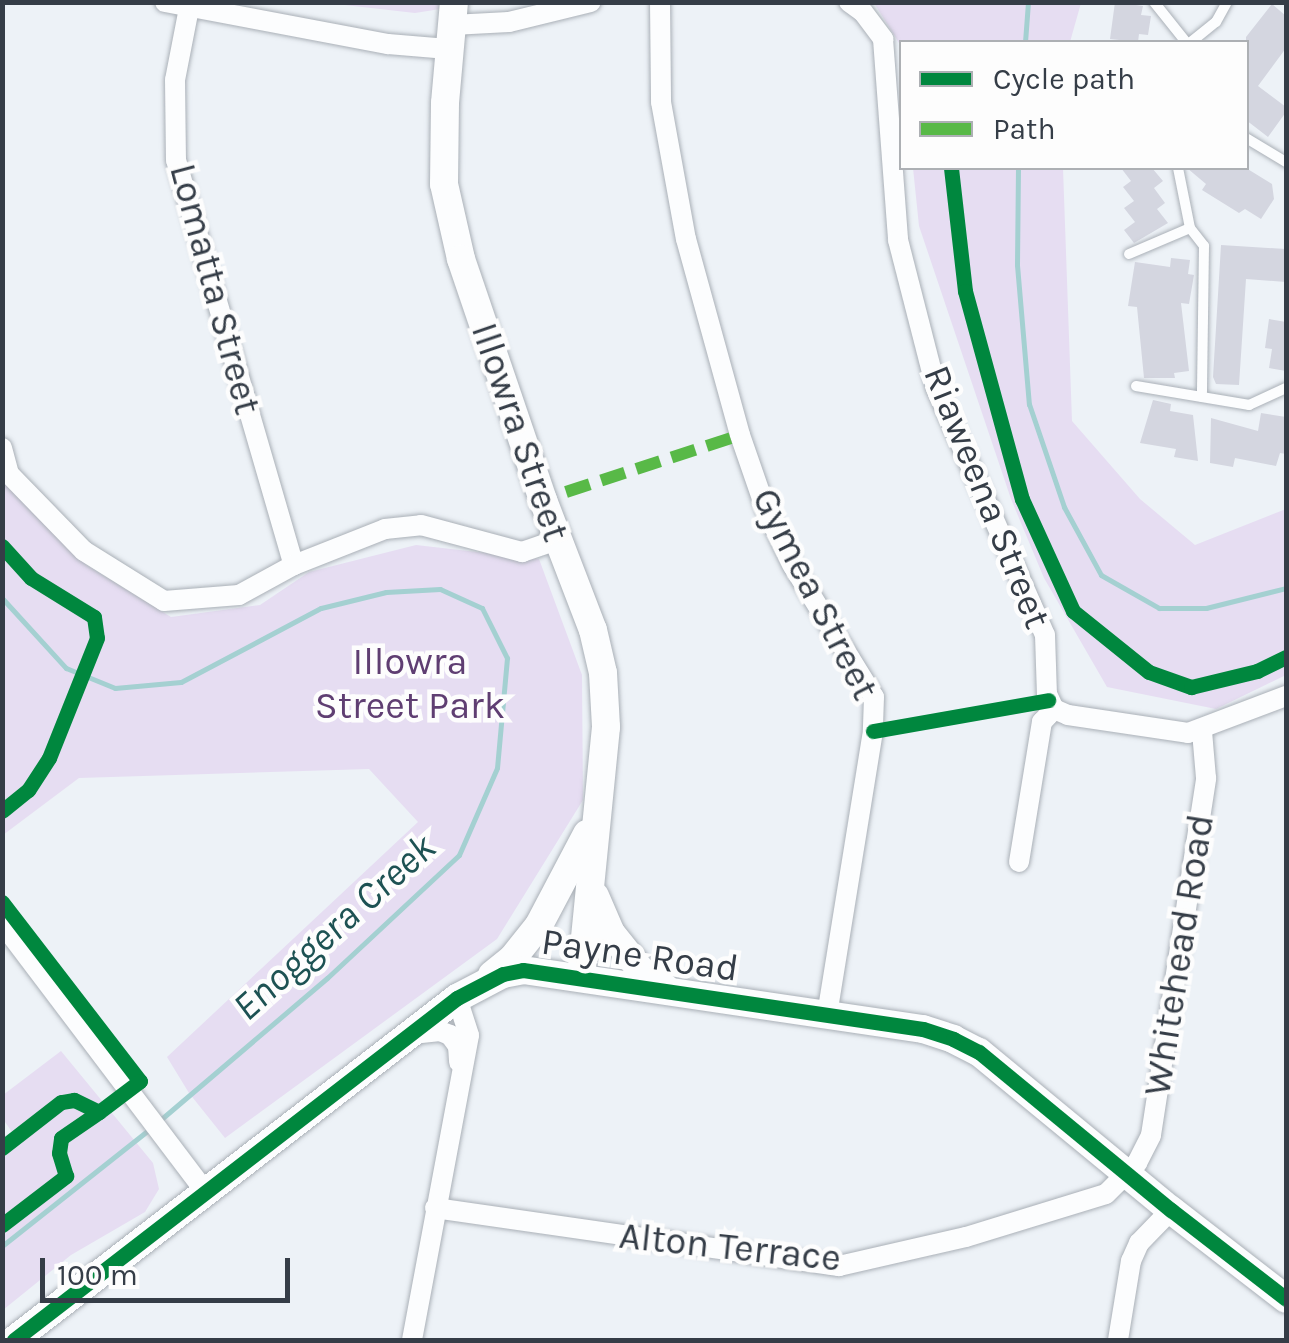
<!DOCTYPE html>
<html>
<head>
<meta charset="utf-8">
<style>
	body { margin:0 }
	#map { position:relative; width:1289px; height:1343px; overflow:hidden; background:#edf2f7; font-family:Karla,sans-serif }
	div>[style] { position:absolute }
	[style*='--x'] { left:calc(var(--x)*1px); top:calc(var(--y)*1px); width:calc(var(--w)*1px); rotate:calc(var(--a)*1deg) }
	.green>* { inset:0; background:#e6ddf2 }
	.stream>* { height:5px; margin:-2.5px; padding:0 2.5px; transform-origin:2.5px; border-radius:2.5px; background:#a4d0d1 }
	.building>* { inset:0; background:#d4d6e0 }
	.roads { filter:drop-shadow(0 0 2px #aab0b7) drop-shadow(0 0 2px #aab0b7) }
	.lane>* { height:10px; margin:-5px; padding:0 5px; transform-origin:5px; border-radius:5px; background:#fcfdfe }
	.street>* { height:20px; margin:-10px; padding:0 10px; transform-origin:10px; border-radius:10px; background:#fcfdfe }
	.secondary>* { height:28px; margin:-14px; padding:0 14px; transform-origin:14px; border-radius:14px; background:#fcfdfe }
	.quiet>* { height:12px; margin-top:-6px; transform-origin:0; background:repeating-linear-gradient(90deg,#58b947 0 25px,transparent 0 37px) }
	.cycleway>* { height:15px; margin:-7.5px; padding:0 7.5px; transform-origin:7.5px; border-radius:7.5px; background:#00873e }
	span { translate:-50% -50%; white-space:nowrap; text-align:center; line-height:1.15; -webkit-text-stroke:9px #fdfdfd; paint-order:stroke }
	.street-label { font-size:38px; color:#353d47 }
	.park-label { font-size:38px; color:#5f3e72 }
	.water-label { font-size:40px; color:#1d5253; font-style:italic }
	.frame { position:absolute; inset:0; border:5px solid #353d47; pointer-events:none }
	.legend { position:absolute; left:899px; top:40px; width:350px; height:130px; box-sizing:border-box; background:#fdfdfd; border:2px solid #adb0b4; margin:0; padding:12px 18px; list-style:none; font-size:30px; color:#353d47 }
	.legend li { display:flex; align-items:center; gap:20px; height:50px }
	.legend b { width:50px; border:2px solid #adb0b4 }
	.scale { position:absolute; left:40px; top:1258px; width:250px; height:45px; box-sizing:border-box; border:5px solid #353d47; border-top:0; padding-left:12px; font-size:30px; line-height:35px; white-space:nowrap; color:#353d47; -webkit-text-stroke:8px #fdfdfd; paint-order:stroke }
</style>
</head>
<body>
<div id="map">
	<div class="green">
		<i style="clip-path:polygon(327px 3px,478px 3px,415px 13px)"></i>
		<i style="clip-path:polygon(874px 3px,1081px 3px,1070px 42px,902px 42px,901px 67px,899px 43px)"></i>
		<i style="clip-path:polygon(913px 168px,1063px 168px,1072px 421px,1140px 499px,1195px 545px,1286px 509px,1286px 675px,1216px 709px,1107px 687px,1044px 578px,1011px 499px,919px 226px)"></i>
		<i style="clip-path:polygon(2px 475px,86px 565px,171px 617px,260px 605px,309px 572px,416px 545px,539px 559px,582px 675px,583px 800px,497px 939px,225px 1138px,189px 1093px,167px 1057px,418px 822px,369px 769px,79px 778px,3px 835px)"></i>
		<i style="clip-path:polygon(61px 1051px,153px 1163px,159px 1189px,145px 1212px,71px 1255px,3px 1310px,3px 1137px,12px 1132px,3px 1119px,3px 1095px)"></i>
	</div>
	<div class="stream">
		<i style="--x:1025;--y:42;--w:40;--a:-85.7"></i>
		<i style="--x:1018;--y:168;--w:97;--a:90.6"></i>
		<i style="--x:1017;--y:265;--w:140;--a:85.1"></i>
		<i style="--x:1029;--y:404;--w:109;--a:71.2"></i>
		<i style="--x:1064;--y:507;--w:77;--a:61.4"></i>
		<i style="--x:1101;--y:575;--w:67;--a:29.6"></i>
		<i style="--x:1159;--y:608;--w:47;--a:0"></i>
		<i style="--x:1206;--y:608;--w:82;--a:-14"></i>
		<i style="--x:2;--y:598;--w:95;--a:47.6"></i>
		<i style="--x:66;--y:668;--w:53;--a:22.2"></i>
		<i style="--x:115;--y:688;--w:66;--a:-5.2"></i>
		<i style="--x:181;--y:682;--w:158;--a:-27.9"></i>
		<i style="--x:321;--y:608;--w:67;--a:-13.8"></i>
		<i style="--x:386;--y:592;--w:54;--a:-3.2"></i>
		<i style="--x:440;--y:589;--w:46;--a:24.3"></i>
		<i style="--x:482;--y:608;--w:56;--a:63.4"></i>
		<i style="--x:507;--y:658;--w:110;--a:95.2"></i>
		<i style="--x:497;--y:768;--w:95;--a:113.6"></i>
		<i style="--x:459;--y:855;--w:180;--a:137"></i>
		<i style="--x:327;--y:978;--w:221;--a:139.6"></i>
		<i style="--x:2;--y:1246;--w:190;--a:-38.4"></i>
	</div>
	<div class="building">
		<i style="clip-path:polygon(1115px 2px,1143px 6px,1141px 15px,1151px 16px,1148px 35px,1139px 34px,1138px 42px,1110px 39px)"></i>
		<i style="clip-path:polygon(1272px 4px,1286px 16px,1286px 48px,1258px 86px,1286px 107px,1286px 112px,1268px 137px,1246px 120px,1246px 37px)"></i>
		<i style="clip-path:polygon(1121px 168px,1152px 168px,1163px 181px,1154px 188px,1165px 203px,1157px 209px,1168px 223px,1134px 243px,1124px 230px,1135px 222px,1124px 208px,1134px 201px,1123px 187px,1131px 181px)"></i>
		<i style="clip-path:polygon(1187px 168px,1246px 168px,1272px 184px,1274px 199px,1261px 219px,1245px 209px,1239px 213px,1202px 190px,1206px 184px)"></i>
		<i style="clip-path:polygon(1221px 245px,1286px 249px,1286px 282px,1246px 279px,1239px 385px,1216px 384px,1213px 377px)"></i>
		<i style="clip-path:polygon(1171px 258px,1190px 260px,1188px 274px,1194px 275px,1189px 304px,1181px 303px,1189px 371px,1174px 373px,1175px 378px,1144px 378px,1137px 307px,1128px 306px,1135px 262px,1170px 267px)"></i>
		<i style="clip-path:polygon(1269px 319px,1286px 322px,1286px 371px,1269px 368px,1272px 349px,1265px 348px)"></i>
		<i style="clip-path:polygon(1153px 400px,1171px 404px,1170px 411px,1193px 415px,1198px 461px,1174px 457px,1176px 449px,1140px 443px)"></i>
		<i style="clip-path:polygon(1261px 413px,1286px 417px,1286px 454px,1280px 453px,1276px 466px,1235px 458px,1233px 467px,1210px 463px,1211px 418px,1258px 431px)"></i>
	</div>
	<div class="roads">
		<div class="lane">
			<i style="--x:1154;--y:2;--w:51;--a:51.3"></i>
			<i style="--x:1191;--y:42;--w:32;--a:-39"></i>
			<i style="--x:1216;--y:22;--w:23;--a:-61"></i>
			<i style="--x:1246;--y:138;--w:47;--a:31"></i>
			<i style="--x:1178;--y:168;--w:61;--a:78.7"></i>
			<i style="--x:1129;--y:254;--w:66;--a:-23.1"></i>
			<i style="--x:1190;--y:228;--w:23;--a:52"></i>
			<i style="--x:1204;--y:246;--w:151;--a:90.8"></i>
			<i style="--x:1136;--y:386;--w:115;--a:9.5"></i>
			<i style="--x:1249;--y:405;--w:41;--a:-24.7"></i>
		</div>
		<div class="street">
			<i style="--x:165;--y:2;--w:227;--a:10.7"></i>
			<i style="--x:388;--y:44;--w:60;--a:4.8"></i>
			<i style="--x:660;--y:2;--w:100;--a:89.4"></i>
			<i style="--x:661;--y:102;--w:139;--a:79.7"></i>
			<i style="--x:686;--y:239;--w:203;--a:74.6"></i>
			<i style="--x:740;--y:435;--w:79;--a:70.9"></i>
			<i style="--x:766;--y:510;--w:62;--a:64.3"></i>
			<i style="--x:793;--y:566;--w:154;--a:58.3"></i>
			<i style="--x:874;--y:697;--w:34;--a:92"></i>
			<i style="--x:873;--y:731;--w:287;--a:99.2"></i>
			<i style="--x:849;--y:2;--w:17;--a:36"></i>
			<i style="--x:863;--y:12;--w:34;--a:53"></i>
			<i style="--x:883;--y:39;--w:202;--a:85.7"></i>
			<i style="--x:898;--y:240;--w:153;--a:75.6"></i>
			<i style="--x:936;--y:388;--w:270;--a:66.2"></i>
			<i style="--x:1045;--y:635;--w:59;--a:88.1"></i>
			<i style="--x:1047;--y:694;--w:17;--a:65"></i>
			<i style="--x:189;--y:8;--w:73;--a:101"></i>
			<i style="--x:175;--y:80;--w:80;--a:89.3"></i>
			<i style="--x:176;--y:160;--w:422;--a:73.8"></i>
			<i style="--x:452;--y:25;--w:57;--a:-3"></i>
			<i style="--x:509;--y:22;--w:84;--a:-13.7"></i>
			<i style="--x:2;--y:448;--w:27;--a:75"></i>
			<i style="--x:9;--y:474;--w:107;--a:45.8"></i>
			<i style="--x:84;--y:551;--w:94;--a:32"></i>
			<i style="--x:164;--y:601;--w:75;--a:-4.6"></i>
			<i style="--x:239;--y:595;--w:63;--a:-28.6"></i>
			<i style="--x:294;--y:565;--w:98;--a:-21.6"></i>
			<i style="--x:385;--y:529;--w:36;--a:-6"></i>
			<i style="--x:421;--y:525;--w:105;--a:15"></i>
			<i style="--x:522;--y:552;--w:37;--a:-19"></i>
			<i style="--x:1054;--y:709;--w:15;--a:23"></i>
			<i style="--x:1068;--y:715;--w:121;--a:8.5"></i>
			<i style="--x:1188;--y:733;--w:105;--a:-20.7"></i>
			<i style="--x:1019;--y:862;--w:142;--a:-80.7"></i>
			<i style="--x:1042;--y:722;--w:18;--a:-47"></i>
			<i style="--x:2;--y:923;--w:338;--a:52.9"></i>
			<i style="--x:412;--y:1034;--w:28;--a:-6"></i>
			<i style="--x:440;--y:1031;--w:11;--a:22"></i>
			<i style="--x:450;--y:1035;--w:14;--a:54"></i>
			<i style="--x:458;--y:1046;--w:16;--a:86"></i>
			<i style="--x:435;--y:1208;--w:408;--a:8.2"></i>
			<i style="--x:839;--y:1266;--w:130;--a:-12.9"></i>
			<i style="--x:966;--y:1237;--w:146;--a:-17.1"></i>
			<i style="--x:1106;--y:1194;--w:44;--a:-45"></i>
			<i style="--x:1137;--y:1163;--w:31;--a:-63"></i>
			<i style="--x:1151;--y:1135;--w:361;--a:-81.2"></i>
			<i style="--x:1206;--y:778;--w:47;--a:-94.9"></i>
			<i style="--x:412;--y:1340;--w:310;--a:-79.4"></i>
			<i style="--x:469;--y:1035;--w:39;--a:-108"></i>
			<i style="--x:1118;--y:1340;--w:80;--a:-80.7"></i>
			<i style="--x:1131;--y:1261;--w:20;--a:-66"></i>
			<i style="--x:1139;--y:1243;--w:46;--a:-45.9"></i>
		</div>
		<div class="secondary">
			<i style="--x:454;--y:2;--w:101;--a:95.1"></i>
			<i style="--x:445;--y:103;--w:81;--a:90.7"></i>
			<i style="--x:444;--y:184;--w:77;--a:77.2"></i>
			<i style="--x:461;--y:259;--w:255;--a:71.2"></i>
			<i style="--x:543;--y:500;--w:139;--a:69"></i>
			<i style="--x:593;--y:630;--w:44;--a:76.9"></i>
			<i style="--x:603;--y:673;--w:54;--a:86.8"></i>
			<i style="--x:606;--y:727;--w:251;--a:95.7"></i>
			<i style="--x:595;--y:896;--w:40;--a:66.6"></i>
			<i style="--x:611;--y:933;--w:51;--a:51.3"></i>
			<i style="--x:643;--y:973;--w:27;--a:34"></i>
			<i style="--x:492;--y:975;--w:26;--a:-39"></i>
			<i style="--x:512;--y:959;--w:43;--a:-51.5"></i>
			<i style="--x:539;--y:925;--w:103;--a:-62.2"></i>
			<i style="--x:14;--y:1340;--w:560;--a:-37.67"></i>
			<i style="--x:457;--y:998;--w:52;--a:-27.6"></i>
			<i style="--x:503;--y:974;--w:20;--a:-11"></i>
			<i style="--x:523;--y:970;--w:404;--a:8.4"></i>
			<i style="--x:923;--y:1029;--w:32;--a:18"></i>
			<i style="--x:953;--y:1039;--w:29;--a:27"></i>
			<i style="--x:979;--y:1052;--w:249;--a:39.5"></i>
			<i style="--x:1171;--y:1210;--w:145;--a:37.7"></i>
		</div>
	</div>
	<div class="quiet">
		<i style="--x:566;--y:492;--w:183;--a:-18.1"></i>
	</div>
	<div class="cycleway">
		<i style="--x:951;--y:168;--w:124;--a:83.5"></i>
		<i style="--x:965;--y:291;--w:216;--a:74.7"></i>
		<i style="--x:1022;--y:499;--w:123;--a:65.5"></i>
		<i style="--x:1073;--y:611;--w:97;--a:38.8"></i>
		<i style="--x:1149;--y:672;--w:45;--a:19.7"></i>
		<i style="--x:1191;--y:687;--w:68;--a:-13.6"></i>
		<i style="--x:1257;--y:671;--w:32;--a:-26"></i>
		<i style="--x:2;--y:546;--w:43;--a:47.8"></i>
		<i style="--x:31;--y:578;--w:74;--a:31.8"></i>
		<i style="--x:94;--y:617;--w:21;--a:82"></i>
		<i style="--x:97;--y:638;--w:129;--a:111.8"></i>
		<i style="--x:49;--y:758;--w:38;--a:123"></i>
		<i style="--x:28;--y:790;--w:33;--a:141"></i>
		<i style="--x:873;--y:731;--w:178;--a:-10"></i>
		<i style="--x:2;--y:902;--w:226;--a:52.4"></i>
		<i style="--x:140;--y:1081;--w:51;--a:142.9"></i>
		<i style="--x:99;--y:1112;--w:28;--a:-154"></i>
		<i style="--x:74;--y:1100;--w:13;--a:171"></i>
		<i style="--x:61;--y:1102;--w:75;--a:142.1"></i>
		<i style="--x:2;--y:1225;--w:81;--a:-37.4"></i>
		<i style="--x:66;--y:1176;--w:24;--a:-107"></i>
		<i style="--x:59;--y:1153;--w:15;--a:-82"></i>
		<i style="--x:61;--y:1138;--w:46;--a:-34.4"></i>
		<i style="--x:14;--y:1340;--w:560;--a:-37.67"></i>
		<i style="--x:457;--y:998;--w:52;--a:-27.6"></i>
		<i style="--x:503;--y:974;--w:20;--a:-11"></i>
		<i style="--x:523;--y:970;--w:404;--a:8.4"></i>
		<i style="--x:923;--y:1029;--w:32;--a:18"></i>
		<i style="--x:953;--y:1039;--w:29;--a:27"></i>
		<i style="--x:979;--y:1052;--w:249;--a:39.5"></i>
		<i style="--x:1171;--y:1210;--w:145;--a:37.7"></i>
	</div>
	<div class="street-label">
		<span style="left:215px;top:289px;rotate:75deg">Lomatta Street</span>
		<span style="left:520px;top:432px;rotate:71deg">Illowra Street</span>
		<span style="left:987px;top:497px;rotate:68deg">Riaweena Street</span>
		<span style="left:815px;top:594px;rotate:63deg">Gymea Street</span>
		<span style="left:640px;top:955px;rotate:8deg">Payne Road</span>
		<span style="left:1179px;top:955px;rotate:-81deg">Whitehead Road</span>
		<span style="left:730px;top:1247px;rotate:6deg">Alton Terrace</span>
	</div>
	<div class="park-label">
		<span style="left:410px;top:684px">Illowra<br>Street Park</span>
	</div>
	<div class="water-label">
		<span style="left:334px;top:927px;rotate:-42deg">Enoggera Creek</span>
	</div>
	<div class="frame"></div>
	<ul class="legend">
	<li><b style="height:12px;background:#00873e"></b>Cycle path</li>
	<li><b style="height:12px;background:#58b947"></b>Path</li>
	</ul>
	<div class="scale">100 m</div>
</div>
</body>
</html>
